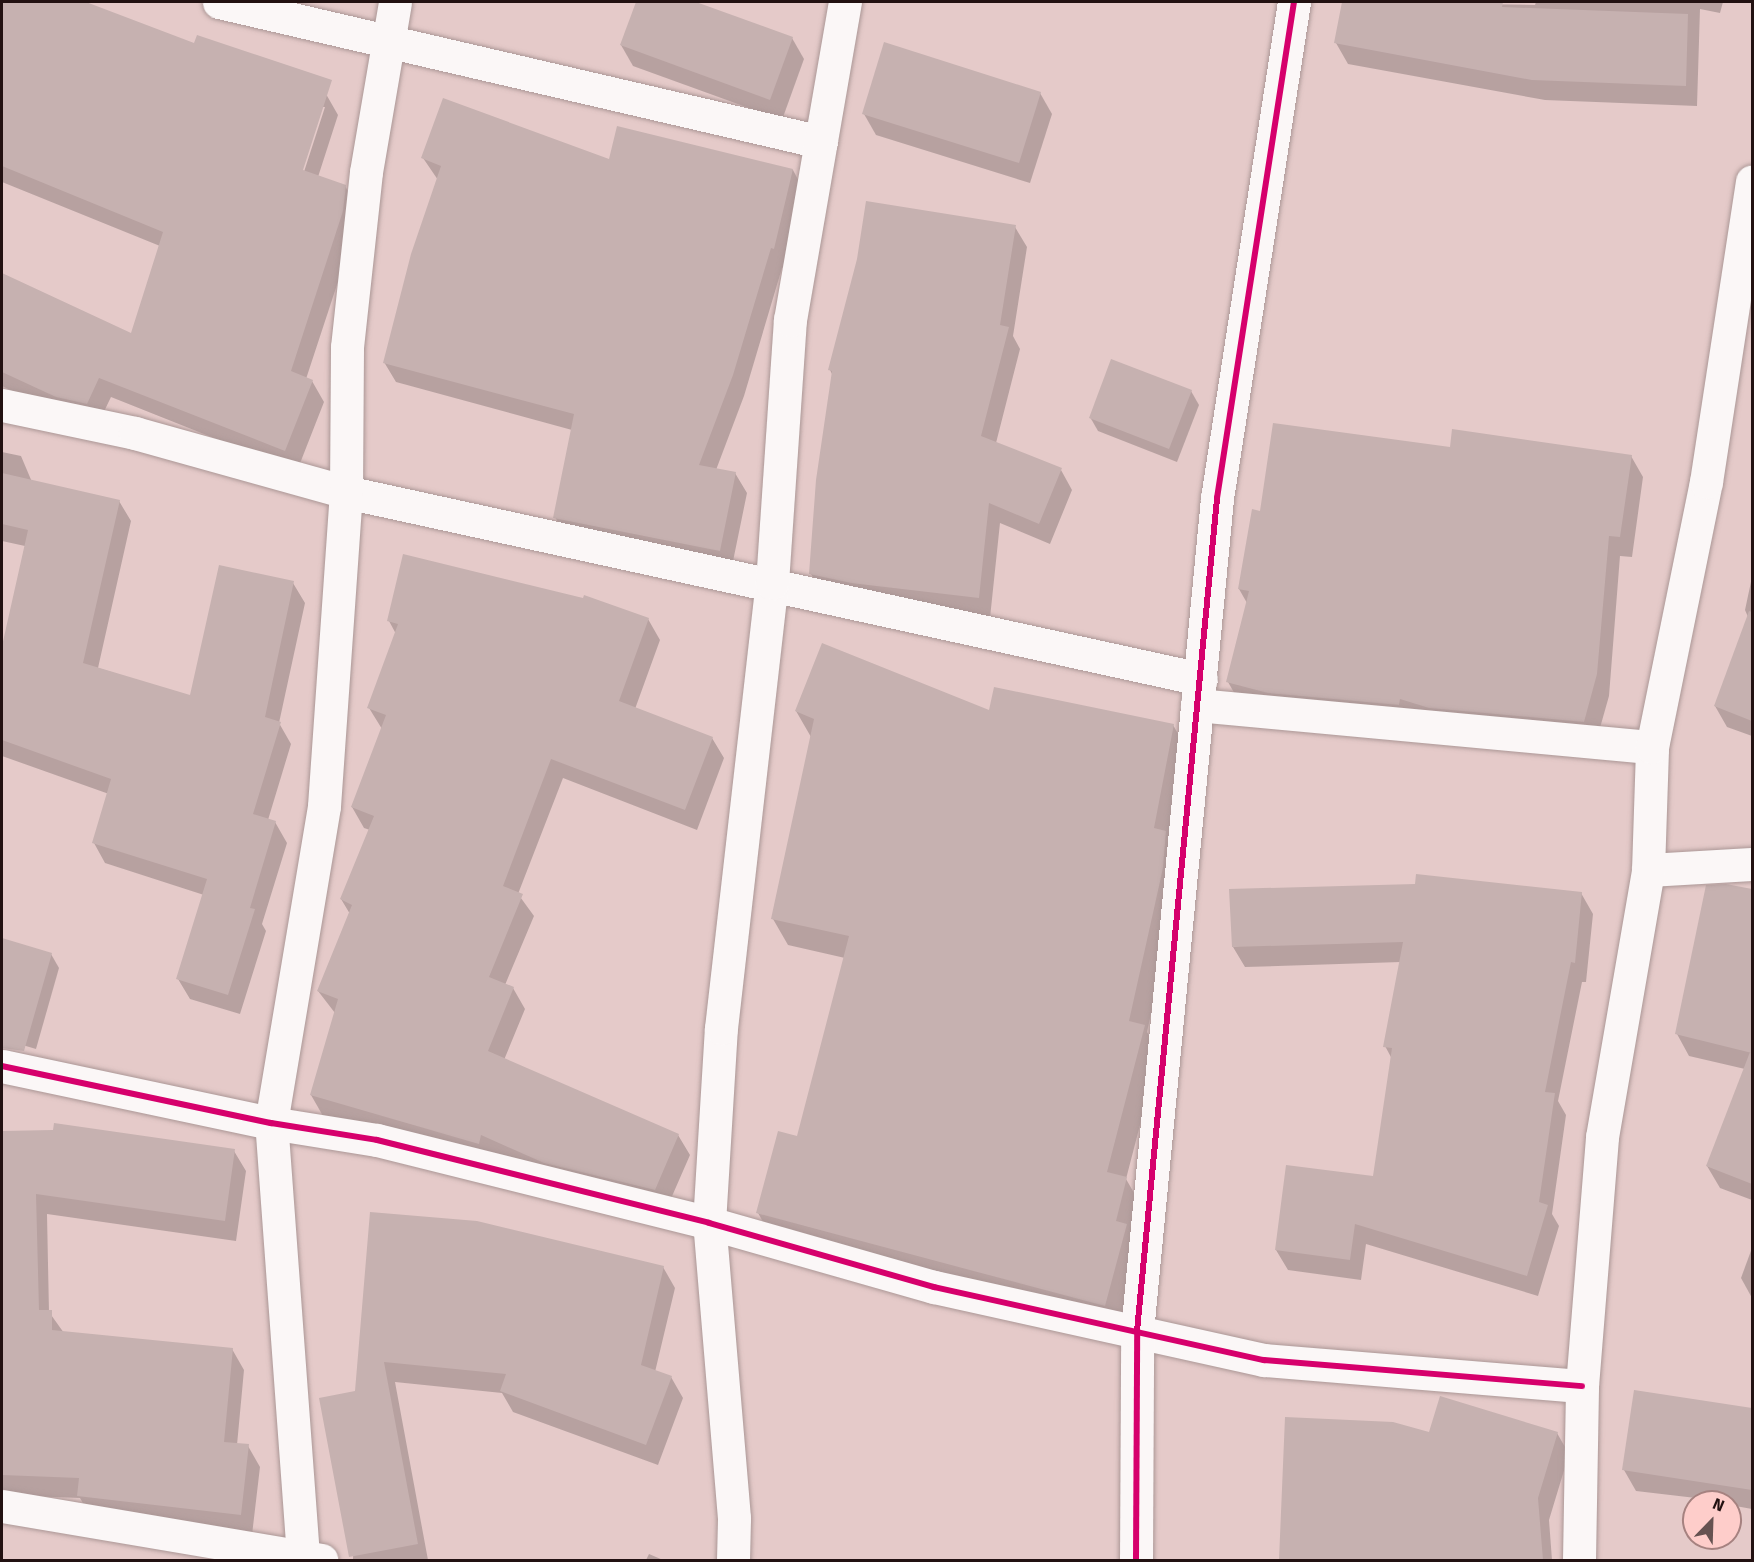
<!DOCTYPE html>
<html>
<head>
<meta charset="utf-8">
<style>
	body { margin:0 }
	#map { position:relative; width:1754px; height:1562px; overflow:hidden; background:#e5cac9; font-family:"Fira Sans",sans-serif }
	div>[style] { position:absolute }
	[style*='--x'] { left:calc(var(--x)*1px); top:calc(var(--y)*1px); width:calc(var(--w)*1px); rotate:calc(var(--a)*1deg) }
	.shadow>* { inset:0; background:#0003 }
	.building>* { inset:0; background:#c6b1b0 }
	.roads { filter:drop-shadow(0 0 2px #ab9796) drop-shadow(0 0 2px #ab9796) }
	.street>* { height:33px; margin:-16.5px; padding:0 16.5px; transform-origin:16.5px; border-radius:16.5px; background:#fbf7f7 }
	.cycleway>* { height:6px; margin:-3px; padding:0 3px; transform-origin:3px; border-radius:3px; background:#d6006c }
	span { translate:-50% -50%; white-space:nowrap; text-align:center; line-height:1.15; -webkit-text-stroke:5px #fecdca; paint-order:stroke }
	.frame { position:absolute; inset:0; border:3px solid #211; pointer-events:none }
	.north { position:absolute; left:1682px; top:1490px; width:60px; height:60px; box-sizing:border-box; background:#fecdca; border:2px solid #a68280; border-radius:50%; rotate:23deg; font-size:16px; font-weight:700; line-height:24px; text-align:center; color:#211 }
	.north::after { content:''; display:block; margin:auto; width:21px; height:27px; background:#665251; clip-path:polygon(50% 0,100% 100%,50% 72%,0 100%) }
</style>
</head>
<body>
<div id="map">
	<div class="shadow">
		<i style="clip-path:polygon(evenodd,2px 2px,81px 2px,326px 94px,338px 115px,318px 177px,345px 186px,357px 207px,354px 233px,306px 379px,312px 381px,324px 402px,297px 471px,111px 397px,98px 424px,69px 418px,2px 386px,2px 298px,10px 279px,132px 335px,160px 246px,2px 182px,2px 2px,321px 107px,325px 107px,302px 178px,299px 177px,321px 107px)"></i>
		<i style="clip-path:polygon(638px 2px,692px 2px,792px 38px,804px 59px,782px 120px,633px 66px,621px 45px)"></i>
		<i style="clip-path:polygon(1343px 2px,1535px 5px,1536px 2px,1723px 2px,1720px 13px,1700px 9px,1697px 106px,1545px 100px,1348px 64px,1336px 43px)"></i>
		<i style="clip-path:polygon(1040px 93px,1052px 114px,1030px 183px,876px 135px,864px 114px)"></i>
		<i style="clip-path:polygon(423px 158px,611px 161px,793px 170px,804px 191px,786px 268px,782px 268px,744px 396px,716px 470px,735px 473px,747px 493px,731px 571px,567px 538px,555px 517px,572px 430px,396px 382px,384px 362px,438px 180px)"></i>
		<i style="clip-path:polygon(1015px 227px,1027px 247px,1013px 336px,1020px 349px,996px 443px,1061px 470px,1072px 490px,1050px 544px,1000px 523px,990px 618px,823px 594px,811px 574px,833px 376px,830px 370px)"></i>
		<i style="clip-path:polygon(1191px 391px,1199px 405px,1177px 462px,1098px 431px,1090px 417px)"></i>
		<i style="clip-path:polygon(1451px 449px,1631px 456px,1643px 477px,1632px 557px,1620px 556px,1609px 696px,1596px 742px,1240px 703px,1228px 682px,1247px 603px,1239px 589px,1262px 513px)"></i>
		<i style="clip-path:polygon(2px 452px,21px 456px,32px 482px,119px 501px,131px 521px,98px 668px,191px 697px,293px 583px,305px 603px,279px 723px,291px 744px,268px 820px,275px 822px,287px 843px,262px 924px,266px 931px,240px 1014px,190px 999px,178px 979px,204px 895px,105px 863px,94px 843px,109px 794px,2px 756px,2px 653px,25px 546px,2px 541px)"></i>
		<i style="clip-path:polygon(1752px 577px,1752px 736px,1727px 727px,1715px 706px,1748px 617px,1745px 610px)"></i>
		<i style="clip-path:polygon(648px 619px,660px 640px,635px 709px,712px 738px,724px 758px,697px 830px,563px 778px,518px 894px,534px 916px,505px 985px,513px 988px,525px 1009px,504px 1060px,678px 1135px,690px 1155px,666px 1210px,323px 1116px,311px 1095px,335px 1013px,318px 991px,350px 914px,341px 899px,370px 830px,364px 828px,352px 807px,382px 729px,369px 708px,396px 634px,389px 621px)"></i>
		<i style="clip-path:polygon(796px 711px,990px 712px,1173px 725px,1188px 751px,1177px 895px,1147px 1032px,1159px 1052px,1126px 1179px,1141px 1205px,1120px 1331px,773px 1239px,758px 1213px,798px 1137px,845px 958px,788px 945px,773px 919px,811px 737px)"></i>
		<i style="clip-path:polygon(1726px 886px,1752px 890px,1752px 1200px,1720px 1188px,1707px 1166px,1745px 1069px,1689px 1056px,1677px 1034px)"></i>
		<i style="clip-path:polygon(1581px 893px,1593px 914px,1586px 982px,1582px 982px,1558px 1101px,1566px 1115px,1552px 1214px,1559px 1226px,1538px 1296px,1366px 1244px,1361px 1280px,1288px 1270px,1276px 1250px,1374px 1178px,1392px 1059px,1385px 1046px,1401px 962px,1245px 967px,1233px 947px)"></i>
		<i style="clip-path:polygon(2px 939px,51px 954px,59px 968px,36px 1049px,2px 1039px)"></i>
		<i style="clip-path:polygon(55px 1131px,234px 1151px,246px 1171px,236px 1241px,47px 1214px,49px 1312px,64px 1333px,232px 1349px,244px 1370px,237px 1445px,248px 1446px,260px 1467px,252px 1535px,91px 1517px,80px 1498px,2px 1495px,2px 1132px)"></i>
		<i style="clip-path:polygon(372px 1213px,663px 1267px,675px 1288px,655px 1372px,671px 1377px,683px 1398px,658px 1465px,513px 1412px,502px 1393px,395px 1382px,428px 1560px,353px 1560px,356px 1392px)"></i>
		<i style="clip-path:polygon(1752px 1248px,1752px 1298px,1741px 1278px)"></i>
		<i style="clip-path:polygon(1636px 1391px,1752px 1409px,1752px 1509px,1730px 1505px,1730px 1502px,1636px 1491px,1624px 1470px)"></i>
		<i style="clip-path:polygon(1287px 1418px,1430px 1434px,1557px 1433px,1569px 1454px,1549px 1520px,1552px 1560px,1280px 1560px)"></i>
		<i style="clip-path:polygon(649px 1554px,663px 1560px,646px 1560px)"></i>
	</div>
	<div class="building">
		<i style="clip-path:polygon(2px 2px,86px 2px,194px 43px,197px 35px,332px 80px,303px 170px,346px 185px,343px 211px,291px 371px,313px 380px,285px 451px,99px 378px,87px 404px,56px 397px,2px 372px,2px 273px,131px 333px,163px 232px,2px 166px)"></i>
		<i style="clip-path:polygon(636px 2px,696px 2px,793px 37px,770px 100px,620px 45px)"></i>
		<i style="clip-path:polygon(1342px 2px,1503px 2px,1502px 7px,1688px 14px,1686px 86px,1532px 80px,1334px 43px)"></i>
		<i style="clip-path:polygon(884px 42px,1041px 92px,1019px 163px,862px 114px)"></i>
		<i style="clip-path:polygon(443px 98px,609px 159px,617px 126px,793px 169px,774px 249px,771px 248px,733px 375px,699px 465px,736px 472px,720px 551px,553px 518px,574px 414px,383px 363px,411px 254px,441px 166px,421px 158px)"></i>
		<i style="clip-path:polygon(866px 201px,1016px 225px,1000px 325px,1009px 327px,981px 436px,1062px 468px,1039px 524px,989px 503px,979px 598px,851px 583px,809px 574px,816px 480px,832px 371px,828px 370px,857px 259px)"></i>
		<i style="clip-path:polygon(1111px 359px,1192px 390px,1169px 449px,1089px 418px)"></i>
		<i style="clip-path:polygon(1273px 423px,1450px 447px,1452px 429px,1632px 455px,1620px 537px,1609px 536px,1597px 674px,1584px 722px,1429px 708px,1400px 699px,1399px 705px,1268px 693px,1226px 682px,1249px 591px,1238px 589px,1252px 509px,1260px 511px)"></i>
		<i style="clip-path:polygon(2px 473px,120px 500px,83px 663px,190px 695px,219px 565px,294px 581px,265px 717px,281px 722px,253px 814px,276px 821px,250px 908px,255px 909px,228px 995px,176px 979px,207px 879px,92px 843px,111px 779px,2px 740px,2px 646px,28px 530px,2px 524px)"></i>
		<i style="clip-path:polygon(403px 554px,583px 598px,584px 595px,649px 618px,619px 701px,713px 737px,685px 810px,551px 759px,503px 886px,523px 894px,489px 977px,514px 987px,488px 1051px,679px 1134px,655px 1190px,544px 1163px,481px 1135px,479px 1144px,310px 1095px,338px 999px,317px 991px,352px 905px,340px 899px,374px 816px,351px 807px,386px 715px,367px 708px,398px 624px,387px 621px)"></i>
		<i style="clip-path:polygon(1749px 611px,1752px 612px,1752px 721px,1714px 706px)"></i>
		<i style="clip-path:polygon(822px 643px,989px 710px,994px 687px,1174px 724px,1154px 828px,1166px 831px,1163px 868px,1129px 1021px,1145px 1025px,1107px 1172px,1127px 1177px,1116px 1221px,1127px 1224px,1105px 1306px,756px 1213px,778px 1131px,797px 1136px,849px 936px,771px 919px,814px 719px,795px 711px)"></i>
		<i style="clip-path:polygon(1416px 874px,1582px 892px,1575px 963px,1571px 962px,1545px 1092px,1555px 1093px,1539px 1202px,1548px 1205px,1527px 1276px,1355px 1224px,1350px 1260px,1275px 1250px,1286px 1165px,1373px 1176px,1392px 1048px,1383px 1047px,1403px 942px,1232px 947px,1229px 889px,1415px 884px)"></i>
		<i style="clip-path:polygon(1726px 884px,1752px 889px,1752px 1053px,1675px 1034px,1706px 885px)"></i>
		<i style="clip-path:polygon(2px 938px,52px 953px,24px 1051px,2px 1048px)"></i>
		<i style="clip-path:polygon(1750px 1052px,1752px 1053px,1752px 1184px,1706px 1166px)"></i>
		<i style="clip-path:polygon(54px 1123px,235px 1149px,225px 1221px,36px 1194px,39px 1310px,52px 1310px,52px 1330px,233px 1348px,224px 1442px,249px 1444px,241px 1515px,77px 1496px,79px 1478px,2px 1475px,2px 1131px,53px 1130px)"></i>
		<i style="clip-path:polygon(370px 1212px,477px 1221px,664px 1266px,641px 1365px,672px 1376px,646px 1445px,500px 1391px,506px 1374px,384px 1362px,418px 1544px,349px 1557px,319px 1398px,355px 1391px)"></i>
		<i style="clip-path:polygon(1634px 1390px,1752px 1408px,1752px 1490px,1622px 1470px)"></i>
		<i style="clip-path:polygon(1440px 1396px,1558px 1432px,1538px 1498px,1543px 1560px,1279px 1560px,1285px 1417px,1393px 1422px,1429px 1432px)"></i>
	</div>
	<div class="roads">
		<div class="street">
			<i style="--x:219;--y:2;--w:618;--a:13.09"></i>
			<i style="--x:2;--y:405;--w:136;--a:11.9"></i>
			<i style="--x:135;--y:433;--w:219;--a:15.6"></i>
			<i style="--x:346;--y:492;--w:875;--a:12.34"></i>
			<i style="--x:1197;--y:705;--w:457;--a:5.3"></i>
			<i style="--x:1648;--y:870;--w:104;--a:-3.3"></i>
			<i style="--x:2;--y:1066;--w:275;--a:12"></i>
			<i style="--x:271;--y:1123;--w:107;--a:9.1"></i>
			<i style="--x:377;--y:1140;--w:342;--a:14"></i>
			<i style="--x:709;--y:1223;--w:234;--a:15.9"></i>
			<i style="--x:934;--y:1287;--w:338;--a:12.5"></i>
			<i style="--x:1264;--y:1360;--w:319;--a:4.7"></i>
			<i style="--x:2;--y:1506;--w:324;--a:9.6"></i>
			<i style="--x:303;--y:1556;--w:434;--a:-94.2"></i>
			<i style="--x:271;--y:1123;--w:321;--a:-80.5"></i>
			<i style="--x:324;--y:806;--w:315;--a:-86"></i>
			<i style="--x:346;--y:492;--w:145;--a:-89.6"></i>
			<i style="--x:347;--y:347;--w:176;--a:-83.8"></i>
			<i style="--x:366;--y:172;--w:172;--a:-80.3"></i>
			<i style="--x:733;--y:1560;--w:42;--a:-88.6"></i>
			<i style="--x:734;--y:1518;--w:296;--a:-94.8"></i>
			<i style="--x:709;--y:1223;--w:195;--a:-86.5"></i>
			<i style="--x:721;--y:1028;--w:448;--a:-83.5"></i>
			<i style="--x:772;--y:583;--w:264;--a:-86.1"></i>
			<i style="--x:790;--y:320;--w:323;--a:-80.2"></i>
			<i style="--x:1136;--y:1560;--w:229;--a:-89.7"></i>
			<i style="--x:1137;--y:1331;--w:837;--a:-84.51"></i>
			<i style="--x:1217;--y:498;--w:502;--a:-81.18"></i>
			<i style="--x:1579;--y:1560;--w:174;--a:-89"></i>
			<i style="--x:1582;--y:1386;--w:250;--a:-85.4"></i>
			<i style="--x:1602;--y:1137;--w:271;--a:-80.2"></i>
			<i style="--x:1648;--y:870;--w:123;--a:-88.1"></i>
			<i style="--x:1652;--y:747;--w:270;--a:-78.5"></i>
			<i style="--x:1706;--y:482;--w:304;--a:-81.3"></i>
		</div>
	</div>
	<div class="cycleway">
		<i style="--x:2;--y:1066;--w:275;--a:12"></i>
		<i style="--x:271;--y:1123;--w:107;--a:9.1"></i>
		<i style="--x:377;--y:1140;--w:342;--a:14"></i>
		<i style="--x:709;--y:1223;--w:234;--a:15.9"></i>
		<i style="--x:934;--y:1287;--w:338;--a:12.5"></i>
		<i style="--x:1264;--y:1360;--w:319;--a:4.7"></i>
		<i style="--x:1136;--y:1560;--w:229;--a:-89.7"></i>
		<i style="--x:1137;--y:1331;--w:837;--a:-84.51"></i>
		<i style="--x:1217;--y:498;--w:502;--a:-81.18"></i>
	</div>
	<div class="frame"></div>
	<div class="north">N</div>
</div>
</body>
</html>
